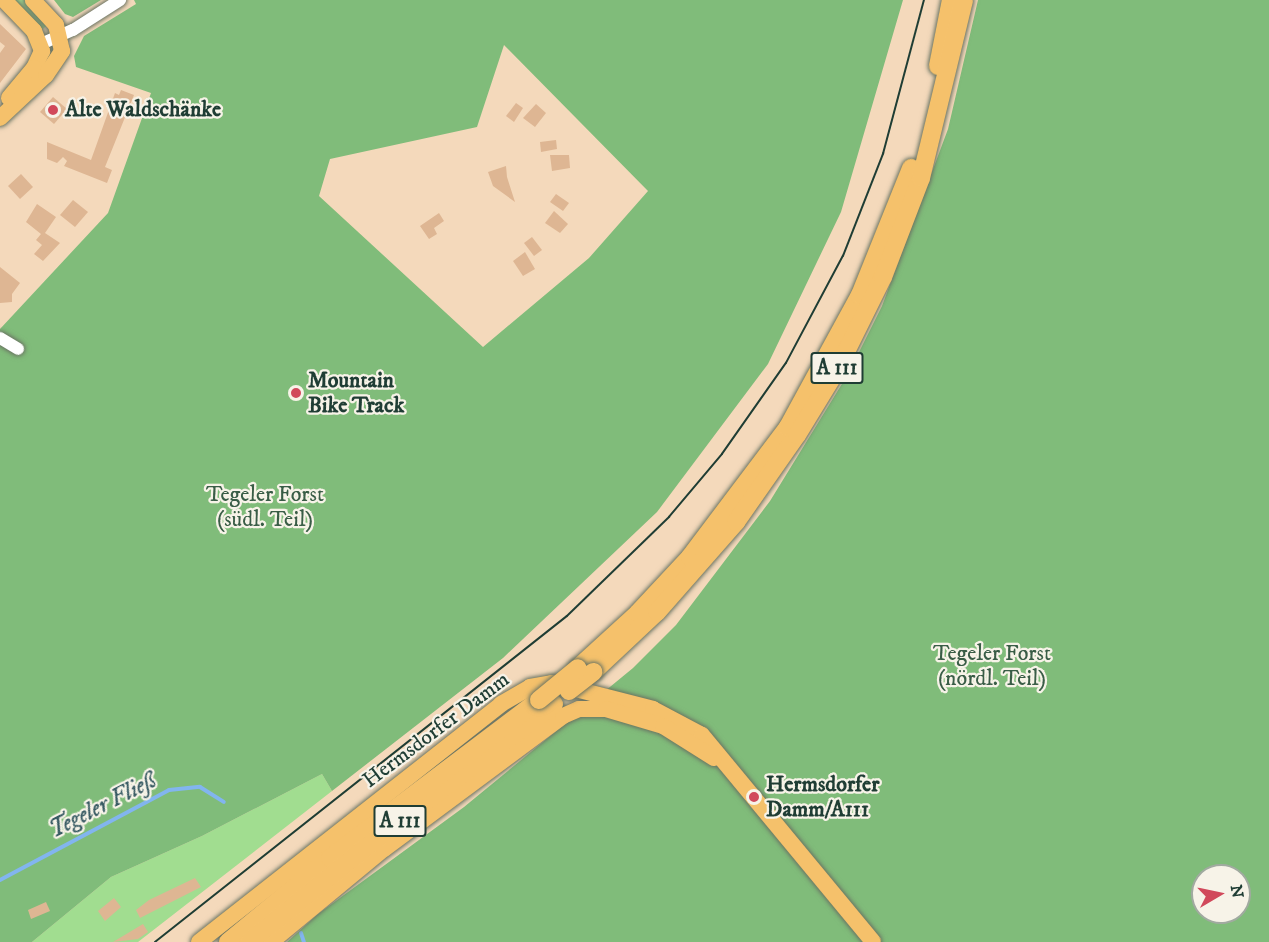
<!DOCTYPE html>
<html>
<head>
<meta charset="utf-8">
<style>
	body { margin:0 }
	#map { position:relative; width:1269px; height:942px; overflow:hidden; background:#f4d9bb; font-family:"IM FELL DW Pica",serif }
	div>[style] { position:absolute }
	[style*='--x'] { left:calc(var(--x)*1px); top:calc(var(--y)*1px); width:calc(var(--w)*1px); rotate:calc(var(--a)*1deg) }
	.green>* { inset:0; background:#a1dd90 }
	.forest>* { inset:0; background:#80bc7a }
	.stream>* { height:4px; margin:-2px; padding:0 2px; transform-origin:2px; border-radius:2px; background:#82b5ef }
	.building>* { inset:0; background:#deb693 }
	.roads { filter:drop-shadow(0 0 2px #6a7463) drop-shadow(0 0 2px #6a7463) }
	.minor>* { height:12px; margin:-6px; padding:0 6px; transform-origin:6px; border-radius:6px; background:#fff }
	.major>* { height:16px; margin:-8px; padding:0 8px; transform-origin:8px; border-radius:8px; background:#f5c16b }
	.highway>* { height:18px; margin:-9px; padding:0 9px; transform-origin:9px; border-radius:9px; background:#f5c16b }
	.tram>* { height:1.5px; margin:-0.75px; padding:0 0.75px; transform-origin:0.75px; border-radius:0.75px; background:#1f3d34 }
	.bridges { filter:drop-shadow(0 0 2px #6a7463) drop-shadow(0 0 2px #6a7463) }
	.highway-bridge>* { height:18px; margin:-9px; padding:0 9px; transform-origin:9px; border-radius:9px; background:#f5c16b }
	.dots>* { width:16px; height:16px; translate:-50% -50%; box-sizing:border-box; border:3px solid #f7f3e8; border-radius:50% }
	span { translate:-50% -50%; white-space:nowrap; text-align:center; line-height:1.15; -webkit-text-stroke:4.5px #f7f3e8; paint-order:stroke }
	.shield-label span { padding:2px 4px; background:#f7f3e8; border:2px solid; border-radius:4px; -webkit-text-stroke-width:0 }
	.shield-label { font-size:21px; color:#1f3d34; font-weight:700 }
	.poi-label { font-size:22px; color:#1f3d34; font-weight:700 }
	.left { translate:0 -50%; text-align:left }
	.park-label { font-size:22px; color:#395d46 }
	.street-label { font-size:22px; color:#1f3d34 }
	.water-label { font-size:24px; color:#385b63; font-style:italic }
	.north { position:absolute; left:1191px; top:864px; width:60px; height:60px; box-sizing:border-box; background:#f7f3e8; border:2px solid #a1aaa0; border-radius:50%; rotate:81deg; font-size:16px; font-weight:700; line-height:24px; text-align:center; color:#1f3d34 }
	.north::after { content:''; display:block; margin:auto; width:21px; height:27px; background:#d1495b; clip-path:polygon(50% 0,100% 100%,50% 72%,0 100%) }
</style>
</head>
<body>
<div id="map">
	<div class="green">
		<i style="clip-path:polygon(12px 0,25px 0,48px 25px,41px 30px)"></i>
		<i style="clip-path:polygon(322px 774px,332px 791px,138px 942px,32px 942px,111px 877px,202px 836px)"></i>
	</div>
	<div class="forest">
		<i style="clip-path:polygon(54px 0,101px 0,73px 17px,65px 14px)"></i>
		<i style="clip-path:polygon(evenodd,134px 0,903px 0,841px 212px,768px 364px,657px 512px,503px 658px,332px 791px,322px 774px,202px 836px,111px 877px,32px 942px,0 942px,0 329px,108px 213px,151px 93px,76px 67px,74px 56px,84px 36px,136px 4px,134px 0,504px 45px,648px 191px,589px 258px,483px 347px,319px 196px,330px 159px,477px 127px,504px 45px)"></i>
		<i style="clip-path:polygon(evenodd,978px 0,1269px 0,1269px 942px,287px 942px,318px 914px,464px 807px,633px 668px,676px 625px,770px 501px,848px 374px,882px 306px,948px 129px,978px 0,1203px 876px,1239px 876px,1239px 912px,1203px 912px,1203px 876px)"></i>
	</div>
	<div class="stream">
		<i style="--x:0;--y:880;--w:191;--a:-28"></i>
		<i style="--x:169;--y:790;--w:31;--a:-6"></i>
		<i style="--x:200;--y:787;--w:28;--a:32"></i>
		<i style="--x:301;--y:933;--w:9;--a:72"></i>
	</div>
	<div class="building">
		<i style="clip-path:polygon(0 24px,26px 49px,0 83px,0 53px,5px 46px,0 42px)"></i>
		<i style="clip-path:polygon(121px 90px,134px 95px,105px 167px,112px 170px,107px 183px,64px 166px,67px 161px,63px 157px,57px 163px,47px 159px,47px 142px,91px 160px,115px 93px,119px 95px)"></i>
		<i style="clip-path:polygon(53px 97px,67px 109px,54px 124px,40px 112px)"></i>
		<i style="clip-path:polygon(516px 103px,523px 108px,514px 122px,506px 116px)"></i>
		<i style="clip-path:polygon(536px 104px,546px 113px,535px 127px,523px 118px)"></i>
		<i style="clip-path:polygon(556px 140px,557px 149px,541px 152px,540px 142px)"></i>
		<i style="clip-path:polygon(550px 155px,569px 155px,570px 168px,552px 171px)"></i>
		<i style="clip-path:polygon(506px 166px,507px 177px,515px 202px,493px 186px,488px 172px)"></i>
		<i style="clip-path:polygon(21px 174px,33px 187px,20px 199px,8px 186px)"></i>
		<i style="clip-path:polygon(556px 194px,569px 203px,563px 211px,550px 202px)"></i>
		<i style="clip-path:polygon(73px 200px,88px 212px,75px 227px,60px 215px)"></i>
		<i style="clip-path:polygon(37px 204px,56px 217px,45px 233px,60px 243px,43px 261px,34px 254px,42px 245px,36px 240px,41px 234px,26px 222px)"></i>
		<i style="clip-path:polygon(554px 211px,568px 224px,560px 233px,545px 223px)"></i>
		<i style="clip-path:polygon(439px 213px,444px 221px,434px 228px,437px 234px,429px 239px,420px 226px)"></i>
		<i style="clip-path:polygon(532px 237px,542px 250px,534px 256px,524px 243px)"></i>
		<i style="clip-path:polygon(525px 252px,535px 269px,523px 276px,513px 261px)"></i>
		<i style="clip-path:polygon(0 267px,20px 283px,12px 294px,12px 302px,0 303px)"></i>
		<i style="clip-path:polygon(195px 878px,201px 887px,140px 918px,136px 910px,149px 900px)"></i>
		<i style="clip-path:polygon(114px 898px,121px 907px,105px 921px,98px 911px)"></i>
		<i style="clip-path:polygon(46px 902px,50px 911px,31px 919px,28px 910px)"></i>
		<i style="clip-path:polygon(143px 924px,148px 932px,138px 939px,113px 942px)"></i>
	</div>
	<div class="roads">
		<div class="minor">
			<i style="--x:41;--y:44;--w:35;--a:-24"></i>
			<i style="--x:73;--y:30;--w:56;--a:-32.6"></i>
			<i style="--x:0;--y:338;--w:21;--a:31"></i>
		</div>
		<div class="major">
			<i style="--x:4;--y:0;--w:43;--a:45.9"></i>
			<i style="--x:34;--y:31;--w:22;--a:68"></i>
			<i style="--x:42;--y:51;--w:19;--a:115"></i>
			<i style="--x:34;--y:68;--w:39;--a:130"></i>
			<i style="--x:0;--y:118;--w:63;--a:-43.1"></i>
			<i style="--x:46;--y:75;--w:29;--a:-56"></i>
			<i style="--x:62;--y:51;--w:27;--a:-103"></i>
			<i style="--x:56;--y:25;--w:34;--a:-133"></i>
			<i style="--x:199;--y:942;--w:385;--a:-38.2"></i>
			<i style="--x:501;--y:704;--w:34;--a:-30"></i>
			<i style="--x:530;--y:687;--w:22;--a:-10"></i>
			<i style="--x:552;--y:683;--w:104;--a:14.4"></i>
			<i style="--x:653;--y:709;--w:55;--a:28"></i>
			<i style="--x:702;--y:735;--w:268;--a:50.4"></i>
			<i style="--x:271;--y:942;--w:146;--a:-39.5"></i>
			<i style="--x:384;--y:849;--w:223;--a:-36.6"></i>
			<i style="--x:563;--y:716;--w:17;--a:-24"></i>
			<i style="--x:579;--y:709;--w:27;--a:0"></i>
			<i style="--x:606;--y:709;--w:59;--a:16.6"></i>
			<i style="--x:663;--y:726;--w:60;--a:32.1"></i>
		</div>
		<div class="highway">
			<i style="--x:938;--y:66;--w:67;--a:-78.9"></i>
			<i style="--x:578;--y:668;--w:81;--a:-42.5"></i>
			<i style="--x:638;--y:613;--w:76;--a:-47.1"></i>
			<i style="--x:690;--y:557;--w:163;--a:-53"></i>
			<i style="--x:788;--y:427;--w:150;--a:-61.4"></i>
			<i style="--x:860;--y:295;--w:137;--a:-68.1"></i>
			<i style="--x:593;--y:672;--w:88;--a:-43.2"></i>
			<i style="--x:657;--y:612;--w:120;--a:-48.7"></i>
			<i style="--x:736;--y:522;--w:106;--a:-55"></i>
			<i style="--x:797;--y:435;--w:79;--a:-58.5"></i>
			<i style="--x:838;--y:368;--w:102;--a:-63.7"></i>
			<i style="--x:883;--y:277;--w:106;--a:-69"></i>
			<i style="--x:921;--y:178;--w:183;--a:-76.4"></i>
			<i style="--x:417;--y:808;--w:172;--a:-37.2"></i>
			<i style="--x:228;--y:942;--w:132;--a:-39.5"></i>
			<i style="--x:330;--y:858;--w:262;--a:-37.1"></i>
			<i style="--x:249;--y:942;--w:181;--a:-39"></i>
		</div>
	</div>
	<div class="tram">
		<i style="--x:155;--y:942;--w:525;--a:-38.35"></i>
		<i style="--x:567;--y:616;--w:142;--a:-44.1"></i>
		<i style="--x:669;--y:517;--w:82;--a:-49.9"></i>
		<i style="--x:722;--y:454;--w:111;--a:-54.9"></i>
		<i style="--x:786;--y:363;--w:121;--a:-62"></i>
		<i style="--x:843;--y:256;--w:110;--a:-68.6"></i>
		<i style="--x:883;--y:154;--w:159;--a:-75.1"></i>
	</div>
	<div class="bridges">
		<div class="highway-bridge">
			<i style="--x:569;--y:691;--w:31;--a:-38"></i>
			<i style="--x:539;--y:700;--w:50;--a:-39.4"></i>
		</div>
	</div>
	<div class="dots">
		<i style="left:53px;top:110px;background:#d1495b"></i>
		<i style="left:296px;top:393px;background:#d1495b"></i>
		<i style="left:754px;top:797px;background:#d1495b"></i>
	</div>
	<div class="shield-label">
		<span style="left:837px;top:368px">A 111</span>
		<span style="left:400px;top:821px">A 111</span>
	</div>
	<div class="poi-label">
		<span class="left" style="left:65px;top:110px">Alte Waldschänke</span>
		<span class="left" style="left:308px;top:393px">Mountain<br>Bike Track</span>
		<span class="left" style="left:766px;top:797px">Hermsdorfer<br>Damm/A111</span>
	</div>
	<div class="park-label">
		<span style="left:265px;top:507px">Tegeler Forst<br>(südl. Teil)</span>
		<span style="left:992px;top:666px">Tegeler Forst<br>(nördl. Teil)</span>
	</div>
	<div class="street-label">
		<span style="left:436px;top:730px;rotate:-37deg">Hermsdorfer Damm</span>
	</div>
	<div class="water-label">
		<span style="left:103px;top:806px;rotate:-27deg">Tegeler Fließ</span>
	</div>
	<div class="north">N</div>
</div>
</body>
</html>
